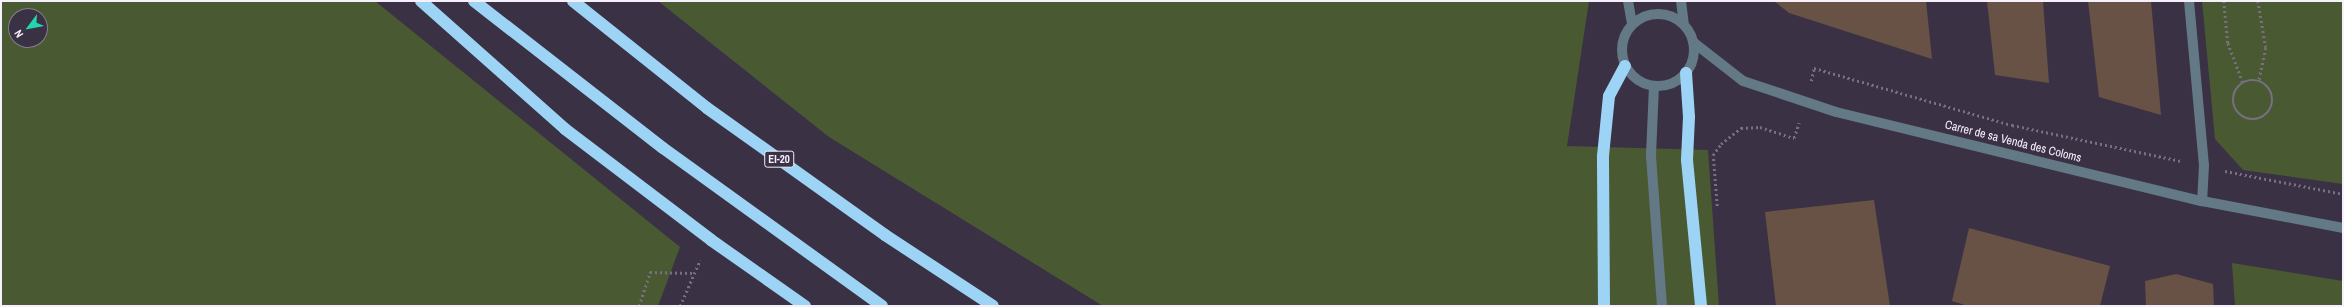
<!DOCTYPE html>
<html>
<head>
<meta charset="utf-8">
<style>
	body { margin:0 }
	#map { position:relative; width:2344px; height:307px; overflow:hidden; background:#3b3144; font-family:"Archivo Narrow",sans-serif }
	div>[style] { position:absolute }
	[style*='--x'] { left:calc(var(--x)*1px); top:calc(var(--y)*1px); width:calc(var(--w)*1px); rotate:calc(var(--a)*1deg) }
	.green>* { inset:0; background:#495a33 }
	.building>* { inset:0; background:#675245 }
	.path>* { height:2.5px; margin-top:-1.25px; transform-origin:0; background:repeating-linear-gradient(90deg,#786f80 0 2px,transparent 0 5px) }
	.path>.ring { margin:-1.25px; padding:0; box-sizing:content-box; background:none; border:2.5px solid #786f80; border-radius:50% }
	.minor>* { height:10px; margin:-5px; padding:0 5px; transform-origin:5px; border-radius:5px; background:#637986 }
	.minor>.ring { margin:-5px; padding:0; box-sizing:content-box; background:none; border:10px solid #637986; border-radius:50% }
	.highway>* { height:12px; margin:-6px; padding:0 6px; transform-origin:6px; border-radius:6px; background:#9dd4f6 }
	span { translate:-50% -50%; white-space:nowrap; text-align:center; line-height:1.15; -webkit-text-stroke:3px #3b3144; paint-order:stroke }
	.shield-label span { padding:1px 3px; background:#3b3144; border:1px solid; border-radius:3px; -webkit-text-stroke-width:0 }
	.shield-label { font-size:11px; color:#f6effc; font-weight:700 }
	.street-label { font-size:12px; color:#f6effc }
	.frame { position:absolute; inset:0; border:2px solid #f6effc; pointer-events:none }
	.north { position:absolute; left:8px; top:8px; width:40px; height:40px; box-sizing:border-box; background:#3b3144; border:1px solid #867d8e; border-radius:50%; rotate:238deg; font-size:11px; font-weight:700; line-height:16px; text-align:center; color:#f6effc }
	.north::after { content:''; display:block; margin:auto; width:14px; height:18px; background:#22d5af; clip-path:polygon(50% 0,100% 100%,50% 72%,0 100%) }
</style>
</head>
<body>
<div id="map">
	<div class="green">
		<i style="clip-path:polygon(evenodd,1px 1px,375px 1px,680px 247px,658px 306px,1px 306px,1px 1px,16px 16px,40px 16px,40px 40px,16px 40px,16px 16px)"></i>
		<i style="clip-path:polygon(658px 1px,1589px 1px,1567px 146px,1708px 150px,1719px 306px,1103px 306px,829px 137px)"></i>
		<i style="clip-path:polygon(2202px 1px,2343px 1px,2343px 184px,2243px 170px,2215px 139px)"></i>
		<i style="clip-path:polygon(2232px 263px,2343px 281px,2343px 306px,2235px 306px)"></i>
	</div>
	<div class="building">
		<i style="clip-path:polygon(1774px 1px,1926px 1px,1932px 59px,1789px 13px)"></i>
		<i style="clip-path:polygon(1987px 1px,2043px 1px,2049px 83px,1995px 75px)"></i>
		<i style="clip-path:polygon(2088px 1px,2151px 1px,2161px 115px,2099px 97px)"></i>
		<i style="clip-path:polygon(1874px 200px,1890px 306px,1776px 306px,1765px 212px)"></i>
		<i style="clip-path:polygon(1969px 228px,2110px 266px,2100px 306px,1968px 306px,1952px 301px)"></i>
		<i style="clip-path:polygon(2176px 274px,2213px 284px,2214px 306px,2146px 306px,2145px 281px)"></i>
	</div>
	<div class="path">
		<i style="--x:2224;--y:1;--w:42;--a:84.6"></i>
		<i style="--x:2228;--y:43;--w:43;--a:69.4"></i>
		<i style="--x:2258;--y:1;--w:48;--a:80.3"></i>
		<i style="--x:2266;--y:48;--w:34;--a:102"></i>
		<i class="ring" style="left:2233px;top:80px;width:37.5px;height:37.5px"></i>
		<i style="--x:1811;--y:81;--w:13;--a:-77"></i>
		<i style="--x:1814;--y:68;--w:206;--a:16.1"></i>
		<i style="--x:2012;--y:125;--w:173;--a:12"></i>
		<i style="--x:2225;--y:171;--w:120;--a:11"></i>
		<i style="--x:1717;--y:206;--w:51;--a:-94.5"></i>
		<i style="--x:1713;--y:155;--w:14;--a:-54"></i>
		<i style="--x:1721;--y:144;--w:26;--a:-39"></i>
		<i style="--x:1741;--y:128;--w:19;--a:-3"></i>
		<i style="--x:1760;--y:127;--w:36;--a:18"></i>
		<i style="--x:1794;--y:138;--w:16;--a:-72"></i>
		<i style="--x:639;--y:306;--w:36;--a:-72"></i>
		<i style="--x:650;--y:272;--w:43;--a:1.3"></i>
		<i style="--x:680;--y:306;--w:50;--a:-66.5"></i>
	</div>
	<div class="minor">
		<i style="--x:1628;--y:1;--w:22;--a:80"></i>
		<i style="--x:1681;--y:1;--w:23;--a:83"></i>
		<i style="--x:2189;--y:1;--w:165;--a:84.8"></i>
		<i style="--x:2204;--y:165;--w:36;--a:93"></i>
		<i class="ring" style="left:1622px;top:14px;width:62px;height:62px"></i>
		<i style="--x:1693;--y:42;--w:63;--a:38"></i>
		<i style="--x:1743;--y:81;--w:98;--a:18.4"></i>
		<i style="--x:1836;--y:112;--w:377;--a:13.7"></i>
		<i style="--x:2202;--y:201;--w:144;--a:10.8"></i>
		<i style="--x:1654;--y:86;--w:70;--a:92.5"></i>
		<i style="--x:1651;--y:156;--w:150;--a:85.8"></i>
	</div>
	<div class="highway">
		<i style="--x:421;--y:1;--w:193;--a:41.6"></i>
		<i style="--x:565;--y:129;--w:183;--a:37.2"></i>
		<i style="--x:711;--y:240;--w:115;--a:35.1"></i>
		<i style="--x:474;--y:1;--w:239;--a:37.9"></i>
		<i style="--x:663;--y:148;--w:270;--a:35.8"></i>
		<i style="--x:573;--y:1;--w:171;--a:38.6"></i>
		<i style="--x:707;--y:108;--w:219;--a:35.5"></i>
		<i style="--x:885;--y:235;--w:129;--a:33.3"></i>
		<i style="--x:1686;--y:73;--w:44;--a:86.1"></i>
		<i style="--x:1689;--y:117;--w:43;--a:92.7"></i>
		<i style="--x:1687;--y:160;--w:147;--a:84.5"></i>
		<i style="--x:1604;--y:306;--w:150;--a:-90.4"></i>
		<i style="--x:1603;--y:156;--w:60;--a:-84.3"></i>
		<i style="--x:1609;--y:96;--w:34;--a:-62"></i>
	</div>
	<div class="shield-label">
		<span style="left:779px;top:159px">EI-20</span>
	</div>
	<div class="street-label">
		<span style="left:2013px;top:142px;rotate:14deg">Carrer de sa Venda des Coloms</span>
	</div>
	<div class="frame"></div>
	<div class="north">N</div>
</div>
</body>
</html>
